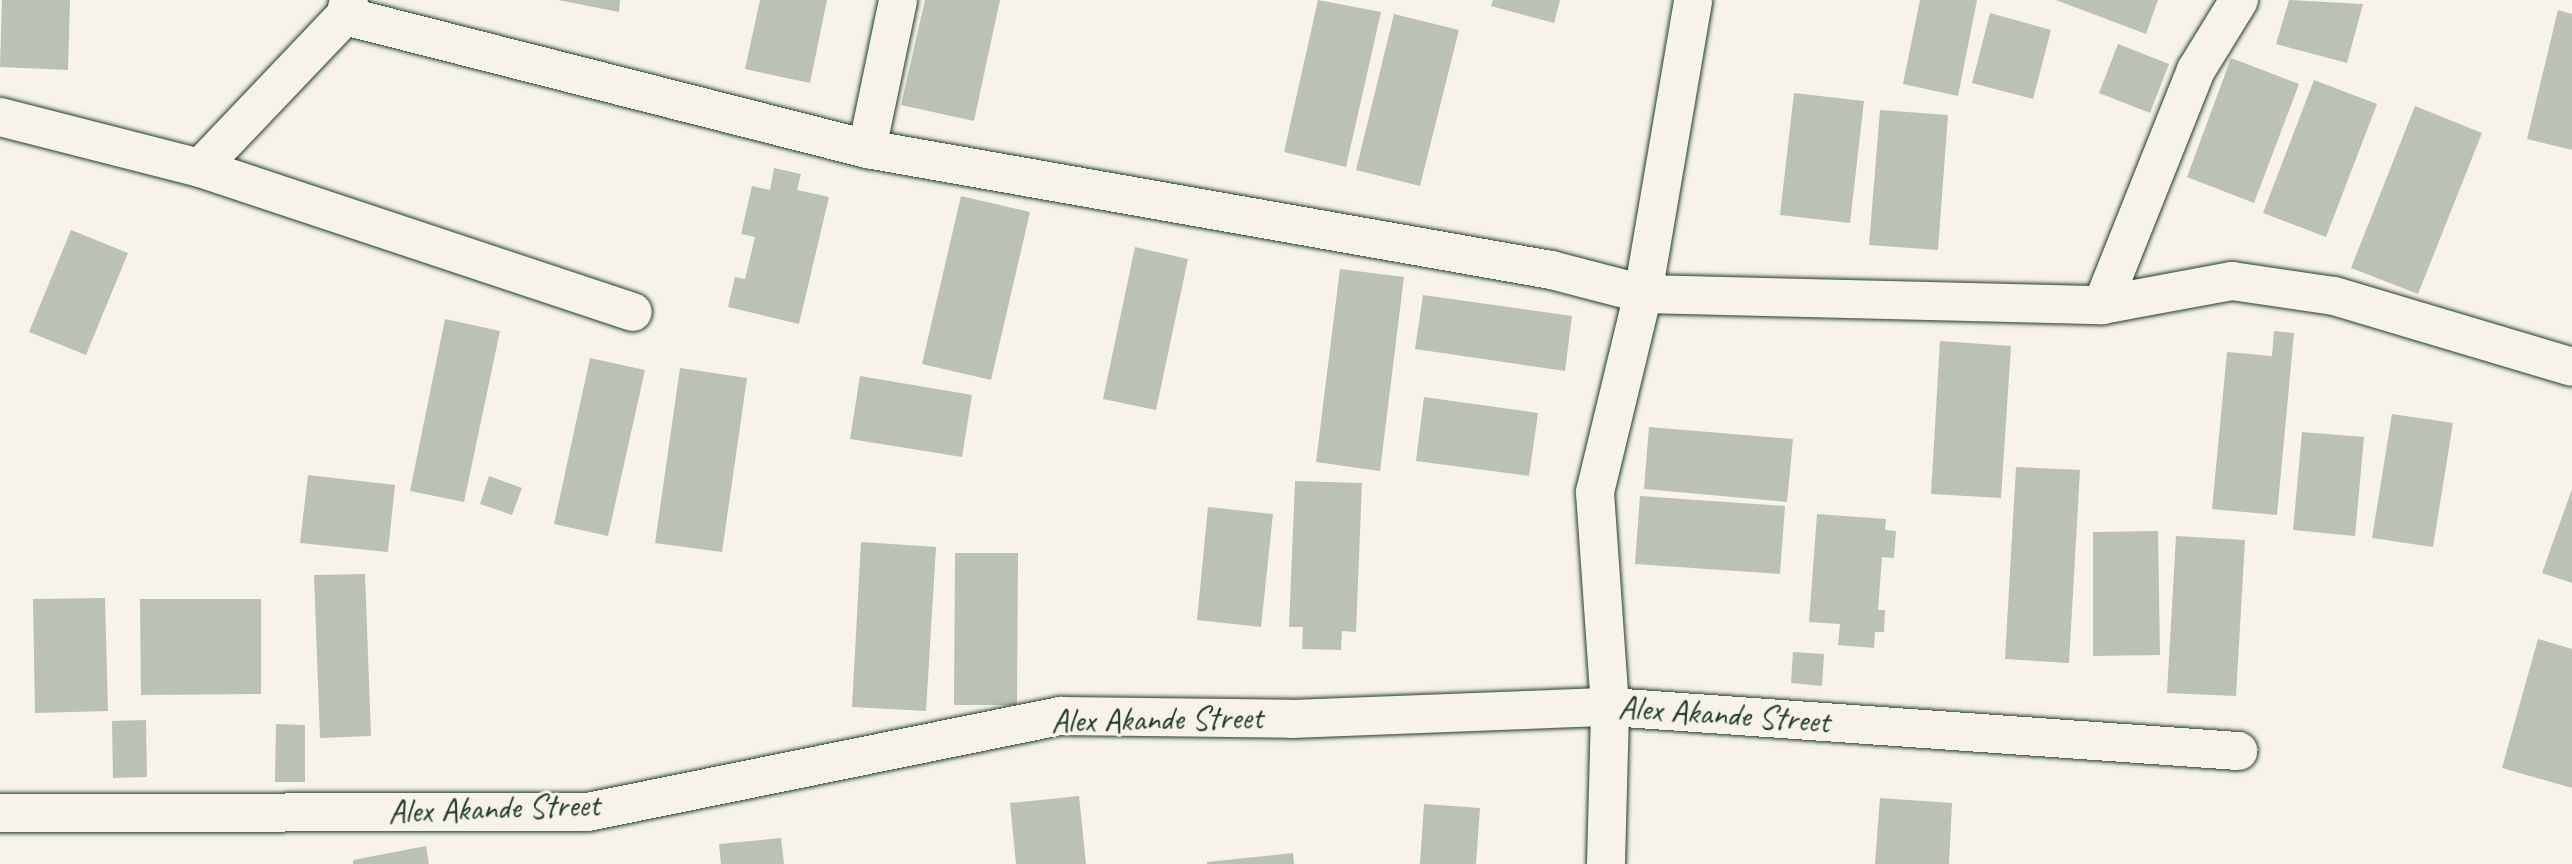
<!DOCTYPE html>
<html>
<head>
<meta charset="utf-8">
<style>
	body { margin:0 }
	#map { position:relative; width:2572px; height:864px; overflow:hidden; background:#f7f3e8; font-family:Caveat,sans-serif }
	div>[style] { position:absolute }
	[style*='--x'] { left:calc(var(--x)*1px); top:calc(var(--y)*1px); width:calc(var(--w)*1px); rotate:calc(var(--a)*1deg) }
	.building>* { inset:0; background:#bbc1b6 }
	.roads { filter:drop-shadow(0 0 2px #1f3d34) drop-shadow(0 0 2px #1f3d34) }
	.street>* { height:38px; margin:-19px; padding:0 19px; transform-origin:19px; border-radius:19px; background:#f7f3e8 }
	span { translate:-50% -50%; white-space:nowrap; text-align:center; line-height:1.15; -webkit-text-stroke:6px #f7f3e8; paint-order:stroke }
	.street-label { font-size:33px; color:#1f3d34 }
</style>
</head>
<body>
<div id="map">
	<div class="building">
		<i style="clip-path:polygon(2px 0,70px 0,68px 70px,0 67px)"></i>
		<i style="clip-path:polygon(558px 0,620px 0,619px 12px)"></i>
		<i style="clip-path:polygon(760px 0,827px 0,810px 83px,745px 69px)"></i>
		<i style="clip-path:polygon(925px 0,1000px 0,974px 121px,901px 105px)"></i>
		<i style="clip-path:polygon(1318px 0,1381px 12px,1346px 167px,1284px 152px)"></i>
		<i style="clip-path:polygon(1493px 0,1560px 0,1554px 23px,1491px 6px)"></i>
		<i style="clip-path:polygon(1920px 0,1977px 0,1958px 96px,1903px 84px)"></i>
		<i style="clip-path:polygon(2056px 0,2158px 0,2146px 34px)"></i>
		<i style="clip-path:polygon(2289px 0,2363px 4px,2347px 63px,2276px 44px)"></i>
		<i style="clip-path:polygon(2558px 10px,2572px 14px,2572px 150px,2527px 139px)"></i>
		<i style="clip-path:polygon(1990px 13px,2051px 30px,2033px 99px,1972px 83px)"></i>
		<i style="clip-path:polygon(1394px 14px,1459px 30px,1420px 186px,1356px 170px)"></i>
		<i style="clip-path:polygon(2118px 44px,2169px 64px,2150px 113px,2099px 93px)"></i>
		<i style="clip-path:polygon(2231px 58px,2299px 84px,2254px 203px,2187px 177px)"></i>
		<i style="clip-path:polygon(2314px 80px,2377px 104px,2326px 237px,2263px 213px)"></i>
		<i style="clip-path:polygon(1794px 93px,1864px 101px,1850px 223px,1780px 215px)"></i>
		<i style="clip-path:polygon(2415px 106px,2482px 133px,2418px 294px,2351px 268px)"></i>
		<i style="clip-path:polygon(1880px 110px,1948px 115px,1938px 250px,1869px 245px)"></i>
		<i style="clip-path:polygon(774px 168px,801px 174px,797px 190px,829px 197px,799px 324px,728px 307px,735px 277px,745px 279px,755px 237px,741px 234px,752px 186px,770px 190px)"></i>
		<i style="clip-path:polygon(961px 196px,1030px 212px,991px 380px,922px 364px)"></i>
		<i style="clip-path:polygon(71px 230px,128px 253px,86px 355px,29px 332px)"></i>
		<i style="clip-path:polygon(1135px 247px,1188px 259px,1156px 410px,1103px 399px)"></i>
		<i style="clip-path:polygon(1340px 269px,1404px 277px,1380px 471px,1316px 462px)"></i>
		<i style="clip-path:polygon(1423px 295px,1572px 316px,1565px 371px,1415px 349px)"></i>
		<i style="clip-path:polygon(445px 319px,500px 331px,464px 502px,410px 491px)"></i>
		<i style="clip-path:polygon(2274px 331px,2294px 333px,2277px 515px,2212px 509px,2227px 352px,2272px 356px)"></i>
		<i style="clip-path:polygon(1940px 341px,2011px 346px,2001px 498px,1931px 494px)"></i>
		<i style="clip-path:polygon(590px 358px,645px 370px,608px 536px,554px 524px)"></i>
		<i style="clip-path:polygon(680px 368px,747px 378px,722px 552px,655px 543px)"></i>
		<i style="clip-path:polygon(860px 376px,972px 395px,962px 457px,850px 439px)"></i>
		<i style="clip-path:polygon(1424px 397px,1538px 413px,1529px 476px,1416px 461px)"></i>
		<i style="clip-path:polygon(2392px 414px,2453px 423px,2433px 547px,2372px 538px)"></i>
		<i style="clip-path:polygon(1649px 427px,1793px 439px,1787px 502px,1644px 489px)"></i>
		<i style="clip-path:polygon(2302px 432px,2364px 437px,2355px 536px,2293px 530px)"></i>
		<i style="clip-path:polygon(2016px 467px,2080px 470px,2069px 663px,2005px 659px)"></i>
		<i style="clip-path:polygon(308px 475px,395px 485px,388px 552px,300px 543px)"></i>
		<i style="clip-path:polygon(489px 476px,522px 488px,512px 515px,480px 504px)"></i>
		<i style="clip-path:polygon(1295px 481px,1362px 483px,1356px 632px,1342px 631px,1341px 650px,1302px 649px,1303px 627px,1289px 627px)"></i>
		<i style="clip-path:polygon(2572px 489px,2572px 583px,2542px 573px)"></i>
		<i style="clip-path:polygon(1640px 496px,1785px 506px,1780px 574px,1635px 564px)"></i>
		<i style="clip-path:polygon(1208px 507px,1273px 514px,1261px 627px,1197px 620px)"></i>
		<i style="clip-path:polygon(1817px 514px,1886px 519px,1885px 530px,1896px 531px,1894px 558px,1882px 557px,1878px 610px,1885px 610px,1884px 632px,1875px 632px,1874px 648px,1838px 645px,1840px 624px,1809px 622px)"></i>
		<i style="clip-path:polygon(2158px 531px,2160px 655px,2093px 656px,2093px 532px)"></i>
		<i style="clip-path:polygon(2176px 536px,2245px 540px,2236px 696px,2167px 693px)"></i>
		<i style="clip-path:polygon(861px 542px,936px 547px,926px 711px,852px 707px)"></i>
		<i style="clip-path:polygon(955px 553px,1018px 553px,1017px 705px,954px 705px)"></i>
		<i style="clip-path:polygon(365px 574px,371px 736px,320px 738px,314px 575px)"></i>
		<i style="clip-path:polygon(105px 598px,108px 711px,35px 713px,33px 599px)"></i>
		<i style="clip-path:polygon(140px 599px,261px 599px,261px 694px,141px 695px)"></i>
		<i style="clip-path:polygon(2538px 639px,2572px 649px,2572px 788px,2502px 768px)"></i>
		<i style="clip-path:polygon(1793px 652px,1824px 654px,1822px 686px,1791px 683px)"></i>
		<i style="clip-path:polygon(146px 720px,147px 777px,113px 778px,112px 721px)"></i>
		<i style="clip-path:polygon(276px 724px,305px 725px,305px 782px,275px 782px)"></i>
		<i style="clip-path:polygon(1079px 796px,1086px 864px,1016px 864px,1010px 803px)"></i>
		<i style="clip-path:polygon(1880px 798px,1952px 803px,1949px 864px,1875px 864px)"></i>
		<i style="clip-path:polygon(1424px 804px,1480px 808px,1476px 864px,1420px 864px)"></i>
		<i style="clip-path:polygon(781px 838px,784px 864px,721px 864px,719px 844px)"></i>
		<i style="clip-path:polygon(426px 846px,429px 864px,353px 864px,353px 860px)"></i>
		<i style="clip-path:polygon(1293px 853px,1294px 864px,1207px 864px,1207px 862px)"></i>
	</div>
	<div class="roads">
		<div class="street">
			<i style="--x:345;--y:16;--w:539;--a:14.29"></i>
			<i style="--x:867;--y:149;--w:695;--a:10.03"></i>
			<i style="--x:1551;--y:270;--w:95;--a:14.6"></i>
			<i style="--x:1643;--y:294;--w:459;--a:1.4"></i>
			<i style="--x:2102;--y:305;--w:132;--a:-10.5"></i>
			<i style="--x:2232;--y:281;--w:103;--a:8.4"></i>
			<i style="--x:2334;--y:296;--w:248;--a:16.6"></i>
			<i style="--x:0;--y:117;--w:206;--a:14.3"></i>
			<i style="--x:200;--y:168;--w:456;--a:18.4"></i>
			<i style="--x:867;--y:149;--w:152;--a:-78.2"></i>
			<i style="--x:200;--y:168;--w:210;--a:-46.4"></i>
			<i style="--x:345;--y:16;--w:16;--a:-76"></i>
			<i style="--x:2102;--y:305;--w:253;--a:-68.2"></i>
			<i style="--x:2196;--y:70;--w:82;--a:-58.4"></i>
			<i style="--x:0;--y:813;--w:588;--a:-0.1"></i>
			<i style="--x:588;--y:812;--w:482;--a:-11.5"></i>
			<i style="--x:1060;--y:716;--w:232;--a:0.7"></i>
			<i style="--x:1292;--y:719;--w:318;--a:-2.2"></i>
			<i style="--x:1610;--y:707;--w:630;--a:4.01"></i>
			<i style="--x:1606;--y:864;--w:157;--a:-88.5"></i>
			<i style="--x:1610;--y:707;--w:216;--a:-94"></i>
			<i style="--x:1595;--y:492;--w:204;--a:-76.4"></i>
			<i style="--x:1643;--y:294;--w:298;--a:-80.3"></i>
		</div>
	</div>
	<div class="street-label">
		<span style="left:1724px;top:715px;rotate:4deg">Alex Akande Street</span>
		<span style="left:1157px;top:720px;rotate:-1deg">Alex Akande Street</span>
		<span style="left:494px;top:809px;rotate:-2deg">Alex Akande Street</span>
	</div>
</div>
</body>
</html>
